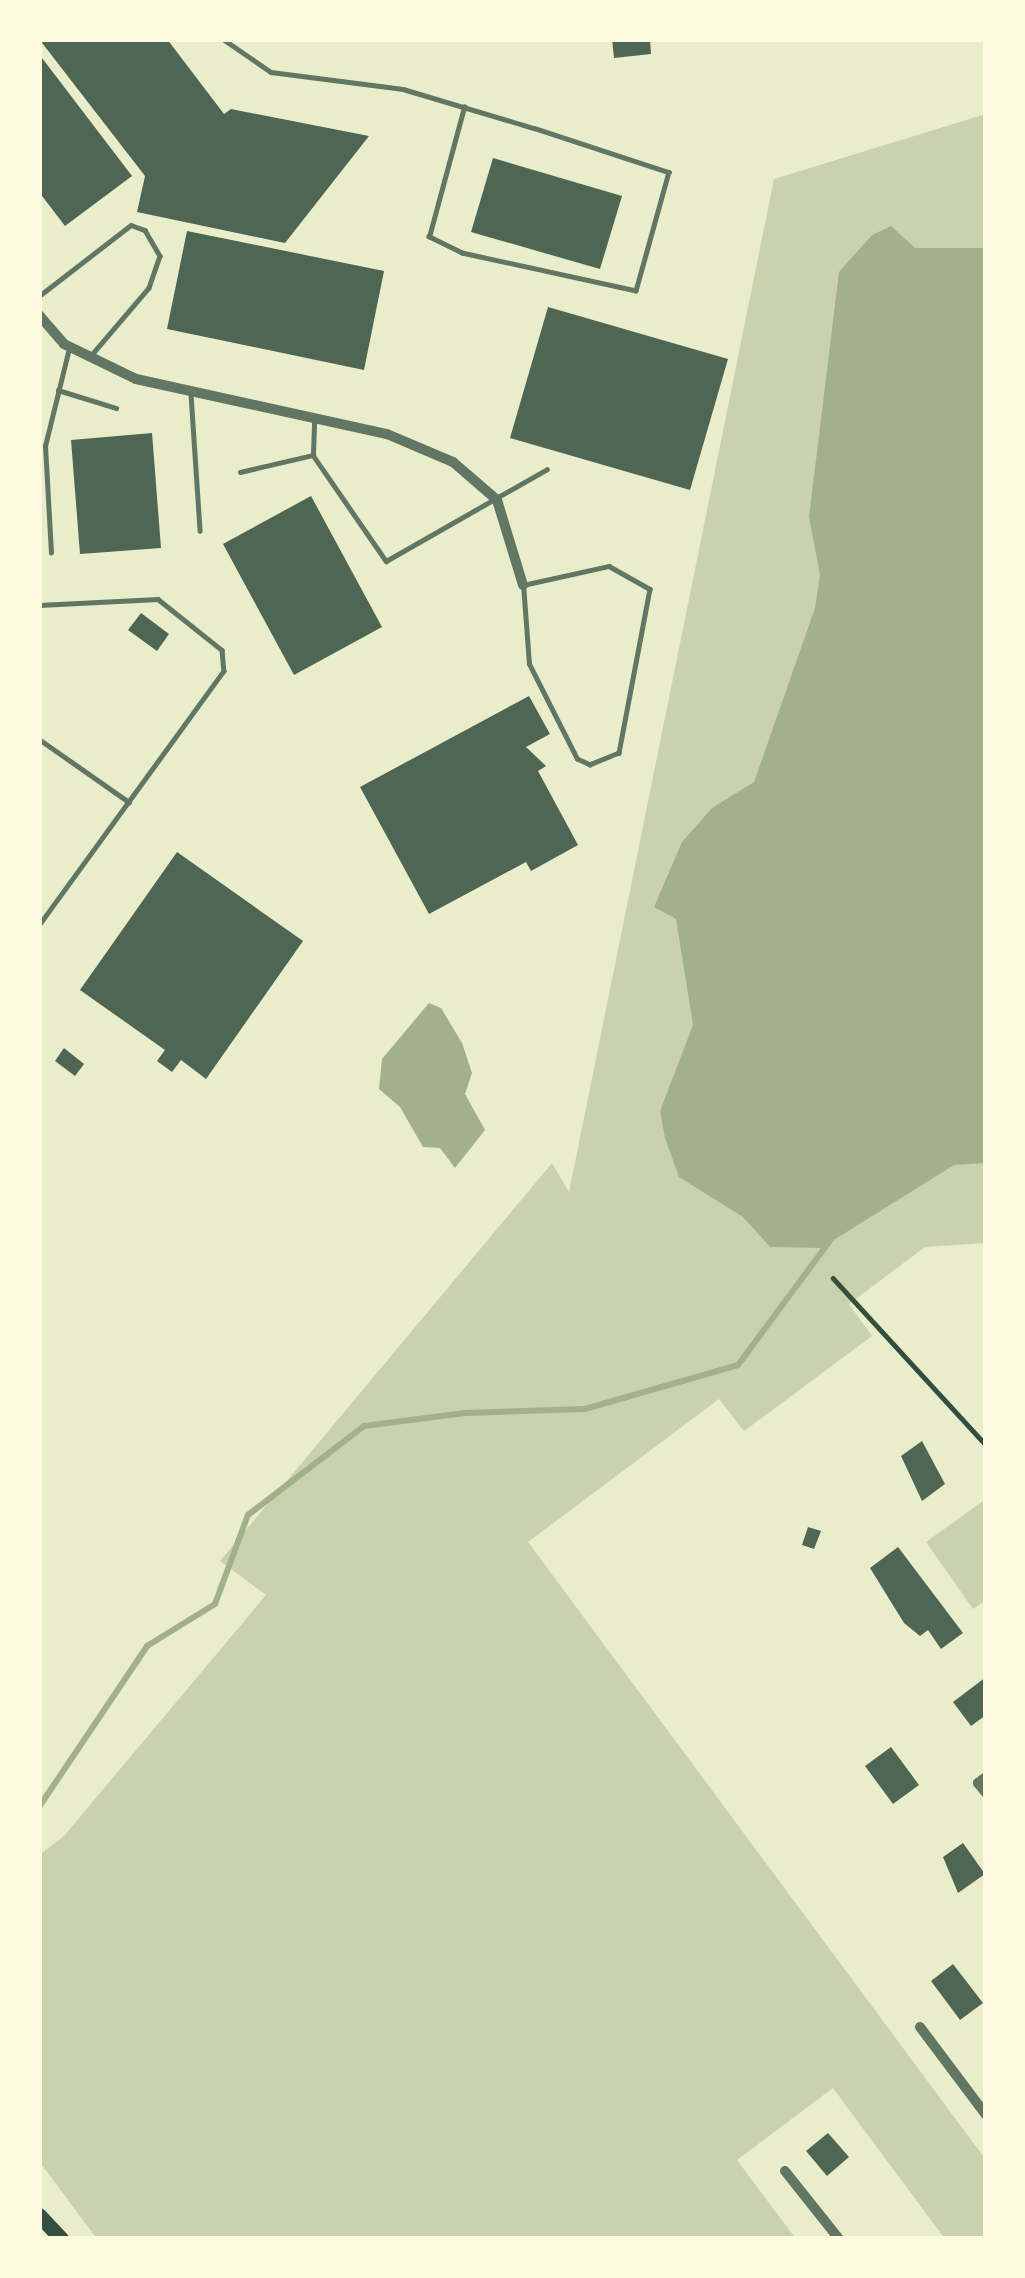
<!DOCTYPE html>
<html>
<head>
<meta charset="utf-8">
<style>
	body { margin:0 }
	#map { position:relative; width:1025px; height:2278px; overflow:hidden; background:#e9edc9; font-family:"Archivo Narrow",sans-serif }
	div>[style] { position:absolute }
	[style*='--x'] { left:calc(var(--x)*1px); top:calc(var(--y)*1px); width:calc(var(--w)*1px); rotate:calc(var(--a)*1deg) }
	.green>* { inset:0; background:#cad2ad }
	.water>* { inset:0; background:#a3b18a }
	.stream>* { height:6px; margin:-3px; padding:0 3px; transform-origin:3px; border-radius:3px; background:#a3b18a }
	.building>* { inset:0; background:#4f6655 }
	.path>* { height:4.5px; margin:-2.25px; padding:0 2.25px; transform-origin:2.25px; border-radius:2.25px; background:#344e41 }
	.service>* { height:4.5px; margin:-2.25px; padding:0 2.25px; transform-origin:2.25px; border-radius:2.25px; background:#617663 }
	.minor>* { height:10px; margin:-5px; padding:0 5px; transform-origin:5px; border-radius:5px; background:#617663 }
	.secondary>* { height:15px; margin:-7.5px; padding:0 7.5px; transform-origin:7.5px; border-radius:7.5px; background:#344e41 }
	span { translate:-50% -50%; white-space:nowrap; text-align:center; line-height:1.15; -webkit-text-stroke:12px #fefae0; paint-order:stroke }
	.frame { position:absolute; inset:0; border:42px solid #fefae0; pointer-events:none }
</style>
</head>
<body>
<div id="map">
	<div class="green">
		<i style="clip-path:polygon(986px 114px,986px 1243px,925px 1247px,849px 1304px,872px 1336px,744px 1431px,719px 1399px,528px 1542px,986px 2160px,986px 2239px,945px 2239px,833px 2088px,737px 2160px,796px 2239px,97px 2239px,39px 2161px,39px 1855px,64px 1836px,266px 1595px,220px 1561px,552px 1163px,569px 1192px,774px 179px)"></i>
		<i style="clip-path:polygon(986px 1499px,986px 1600px,973px 1609px,926px 1542px)"></i>
	</div>
	<div class="water">
		<i style="clip-path:polygon(891px 226px,915px 248px,986px 248px,986px 1163px,954px 1165px,821px 1248px,770px 1247px,743px 1217px,679px 1177px,665px 1138px,660px 1111px,693px 1025px,676px 919px,654px 907px,682px 842px,712px 808px,754px 782px,815px 608px,820px 575px,809px 517px,839px 272px,872px 235px)"></i>
		<i style="clip-path:polygon(429px 1003px,441px 1008px,462px 1043px,472px 1073px,465px 1094px,485px 1130px,455px 1168px,440px 1148px,423px 1147px,400px 1107px,379px 1089px,382px 1059px)"></i>
	</div>
	<div class="stream">
		<i style="--x:39;--y:1807;--w:194;--a:-56.1"></i>
		<i style="--x:147;--y:1646;--w:80;--a:-31.7"></i>
		<i style="--x:215;--y:1604;--w:95;--a:-69.7"></i>
		<i style="--x:248;--y:1515;--w:146;--a:-37.5"></i>
		<i style="--x:364;--y:1426;--w:102;--a:-7.3"></i>
		<i style="--x:465;--y:1413;--w:120;--a:-1.9"></i>
		<i style="--x:585;--y:1409;--w:159;--a:-16"></i>
		<i style="--x:738;--y:1365;--w:168;--a:-53.5"></i>
	</div>
	<div class="building">
		<i style="clip-path:polygon(39px 39px,167px 39px,224px 114px,231px 109px,369px 136px,285px 243px,137px 212px,145px 176px)"></i>
		<i style="clip-path:polygon(612px 39px,650px 39px,651px 54px,614px 58px)"></i>
		<i style="clip-path:polygon(39px 54px,132px 176px,65px 226px,39px 192px)"></i>
		<i style="clip-path:polygon(493px 158px,622px 196px,600px 269px,471px 232px)"></i>
		<i style="clip-path:polygon(187px 231px,384px 271px,364px 370px,167px 329px)"></i>
		<i style="clip-path:polygon(548px 307px,728px 359px,690px 490px,510px 438px)"></i>
		<i style="clip-path:polygon(152px 433px,161px 548px,80px 554px,71px 440px)"></i>
		<i style="clip-path:polygon(311px 496px,382px 627px,294px 675px,223px 544px)"></i>
		<i style="clip-path:polygon(141px 613px,169px 634px,157px 651px,128px 630px)"></i>
		<i style="clip-path:polygon(529px 696px,550px 734px,526px 747px,546px 766px,538px 771px,578px 845px,531px 871px,526px 862px,429px 914px,360px 787px)"></i>
		<i style="clip-path:polygon(177px 852px,303px 941px,206px 1079px,181px 1060px,172px 1072px,157px 1061px,165px 1050px,80px 990px)"></i>
		<i style="clip-path:polygon(64px 1048px,84px 1064px,75px 1076px,55px 1061px)"></i>
		<i style="clip-path:polygon(922px 1441px,945px 1484px,922px 1501px,901px 1456px)"></i>
		<i style="clip-path:polygon(808px 1527px,821px 1531px,814px 1549px,802px 1545px)"></i>
		<i style="clip-path:polygon(898px 1547px,963px 1633px,941px 1649px,928px 1630px,920px 1636px,904px 1623px,870px 1568px)"></i>
		<i style="clip-path:polygon(986px 1677px,986px 1715px,971px 1726px,953px 1702px)"></i>
		<i style="clip-path:polygon(891px 1747px,919px 1785px,893px 1804px,865px 1766px)"></i>
		<i style="clip-path:polygon(963px 1843px,985px 1874px,958px 1893px,943px 1857px)"></i>
		<i style="clip-path:polygon(953px 1964px,983px 2003px,960px 2020px,931px 1981px)"></i>
		<i style="clip-path:polygon(828px 2133px,849px 2157px,827px 2176px,806px 2151px)"></i>
	</div>
	<div class="path">
		<i style="--x:833;--y:1278;--w:226;--a:47.5"></i>
	</div>
	<div class="service">
		<i style="--x:223;--y:39;--w:58;--a:34.5"></i>
		<i style="--x:271;--y:72;--w:133;--a:7.3"></i>
		<i style="--x:403;--y:89;--w:137;--a:16.6"></i>
		<i style="--x:534;--y:128;--w:142;--a:18.1"></i>
		<i style="--x:669;--y:172;--w:123;--a:105.5"></i>
		<i style="--x:636;--y:291;--w:178;--a:-167.7"></i>
		<i style="--x:462;--y:253;--w:37;--a:-154"></i>
		<i style="--x:429;--y:237;--w:135;--a:-74.9"></i>
		<i style="--x:39;--y:296;--w:116;--a:-37.7"></i>
		<i style="--x:131;--y:225;--w:15;--a:20"></i>
		<i style="--x:145;--y:230;--w:30;--a:60"></i>
		<i style="--x:160;--y:256;--w:34;--a:109"></i>
		<i style="--x:149;--y:288;--w:88;--a:130.4"></i>
		<i style="--x:58;--y:390;--w:61;--a:17.2"></i>
		<i style="--x:191;--y:394;--w:137;--a:86.2"></i>
		<i style="--x:313;--y:454;--w:36;--a:-88"></i>
		<i style="--x:240;--y:472;--w:75;--a:-13.1"></i>
		<i style="--x:313;--y:455;--w:129;--a:55.4"></i>
		<i style="--x:386;--y:561;--w:185;--a:-29.7"></i>
		<i style="--x:51;--y:553;--w:107;--a:-93.2"></i>
		<i style="--x:45;--y:446;--w:101;--a:-76.2"></i>
		<i style="--x:609;--y:566;--w:47;--a:29.3"></i>
		<i style="--x:650;--y:589;--w:167;--a:100.7"></i>
		<i style="--x:619;--y:753;--w:31;--a:158"></i>
		<i style="--x:590;--y:765;--w:14;--a:-155"></i>
		<i style="--x:577;--y:759;--w:106;--a:-116.8"></i>
		<i style="--x:529;--y:664;--w:79;--a:-94.3"></i>
		<i style="--x:523;--y:585;--w:88;--a:-12.5"></i>
		<i style="--x:39;--y:605;--w:119;--a:-2.9"></i>
		<i style="--x:158;--y:599;--w:82;--a:38.6"></i>
		<i style="--x:222;--y:650;--w:21;--a:85"></i>
		<i style="--x:224;--y:671;--w:315;--a:126"></i>
		<i style="--x:39;--y:739;--w:110;--a:35"></i>
	</div>
	<div class="minor">
		<i style="--x:39;--y:315;--w:38;--a:49"></i>
		<i style="--x:64;--y:344;--w:80;--a:25.9"></i>
		<i style="--x:136;--y:379;--w:257;--a:12.4"></i>
		<i style="--x:387;--y:434;--w:72;--a:23"></i>
		<i style="--x:453;--y:462;--w:58;--a:40.8"></i>
		<i style="--x:497;--y:500;--w:89;--a:73"></i>
		<i style="--x:986;--y:1777;--w:10;--a:143"></i>
		<i style="--x:978;--y:1783;--w:13;--a:51"></i>
		<i style="--x:920;--y:2027;--w:110;--a:53.1"></i>
		<i style="--x:785;--y:2171;--w:87;--a:51.5"></i>
	</div>
	<div class="secondary">
		<i style="--x:39;--y:2215;--w:33;--a:47"></i>
	</div>
	<div class="frame"></div>
</div>
</body>
</html>
